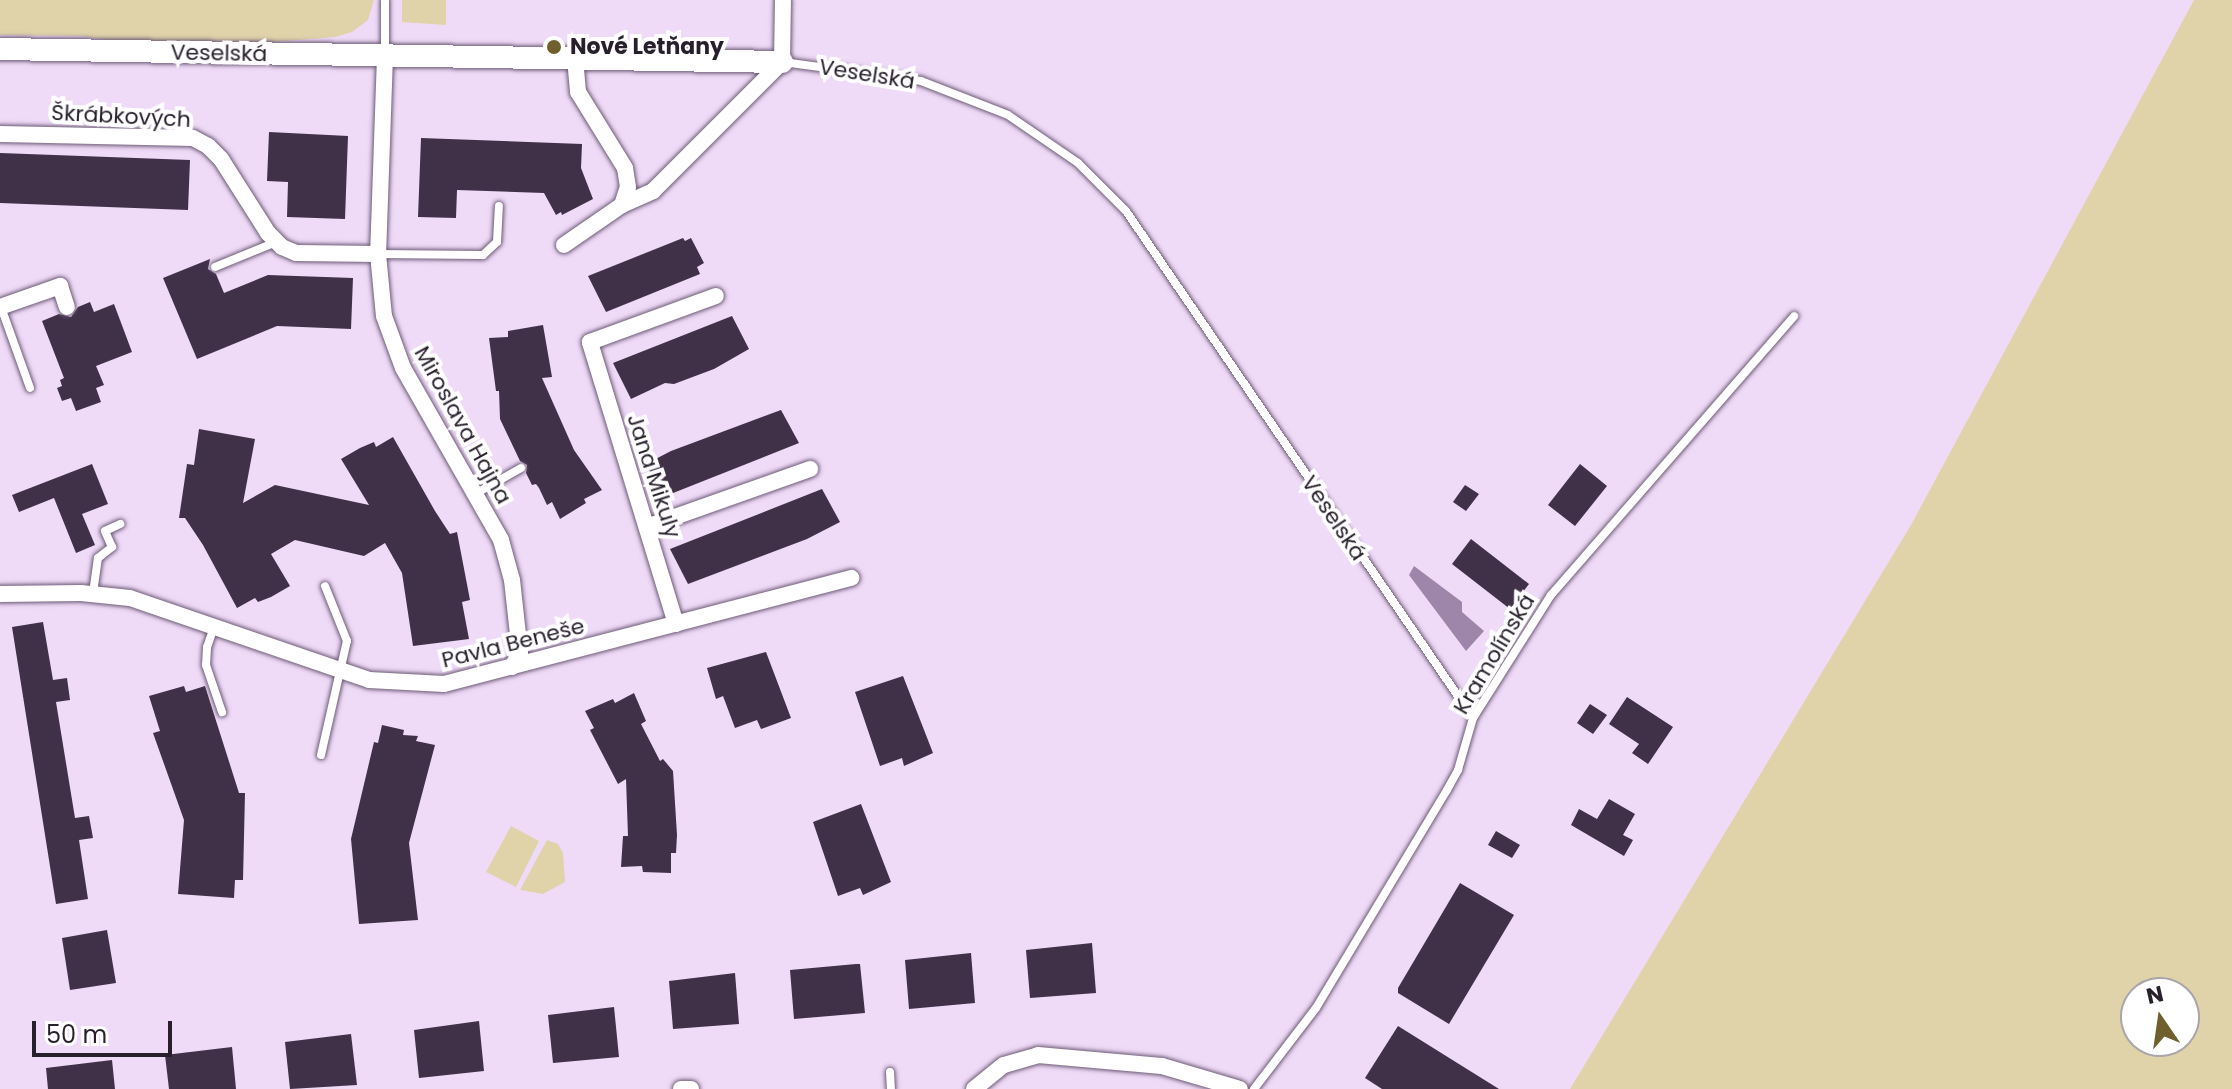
<!DOCTYPE html>
<html>
<head>
<meta charset="utf-8">
<style>
	body { margin:0 }
	#map { position:relative; width:2232px; height:1089px; overflow:hidden; background:#efdaf8; font-family:Poppins,sans-serif }
	div>[style] { position:absolute }
	[style*='--x'] { left:calc(var(--x)*1px); top:calc(var(--y)*1px); width:calc(var(--w)*1px); rotate:calc(var(--a)*1deg) }
	.green>* { inset:0; background:#e0d3aa }
	.water>* { inset:0; background:#9e85aa }
	.building>* { inset:0; background:#403048 }
	.roads { filter:drop-shadow(0 0 2px #6d5b75) drop-shadow(0 0 2px #6d5b75) }
	.lane>* { height:8px; margin:-4px; padding:0 4px; transform-origin:4px; border-radius:4px; background:#fff }
	.street>* { height:16px; margin:-8px; padding:0 8px; transform-origin:8px; border-radius:8px; background:#fff }
	.secondary>* { height:22px; margin:-11px; padding:0 11px; transform-origin:11px; border-radius:11px; background:#fff }
	.dots>* { width:22px; height:22px; translate:-50% -50%; box-sizing:border-box; border:4px solid #fff; border-radius:50% }
	span { translate:-50% -50%; white-space:nowrap; text-align:center; line-height:1.15; -webkit-text-stroke:8px #fff; paint-order:stroke }
	.poi-label { font-size:22px; color:#271f2b; font-weight:700 }
	.left { translate:0 -50%; text-align:left }
	.street-label { font-size:22px; color:#271f2b }
	.north { position:absolute; left:2120px; top:977px; width:80px; height:80px; box-sizing:border-box; background:#fff; border:2px solid #a9a5aa; border-radius:50%; rotate:347deg; font-size:22px; font-weight:700; line-height:32px; text-align:center; color:#271f2b }
	.north::after { content:''; display:block; margin:auto; width:28px; height:36px; background:#6f5f2d; clip-path:polygon(50% 0,100% 100%,50% 72%,0 100%) }
	.scale { position:absolute; left:32px; top:1021px; width:140px; height:36px; box-sizing:border-box; border:4px solid #271f2b; border-top:0; padding-left:10px; font-size:24px; line-height:28px; white-space:nowrap; color:#271f2b; -webkit-text-stroke:6px #fff; paint-order:stroke }
</style>
</head>
<body>
<div id="map">
	<div class="green">
		<i style="clip-path:polygon(0 0,374px 0,368px 20px,352px 32px,335px 37px,223px 46px,114px 41px,83px 36px,0 35px)"></i>
		<i style="clip-path:polygon(402px 0,446px 0,446px 25px,402px 22px)"></i>
		<i style="clip-path:polygon(evenodd,2194px 0,2232px 0,2232px 1089px,1570px 1089px,1911px 525px,2194px 0,2136px 993px,2184px 993px,2184px 1041px,2136px 1041px,2136px 993px)"></i>
		<i style="clip-path:polygon(511px 826px,539px 841px,516px 887px,486px 872px)"></i>
		<i style="clip-path:polygon(547px 840px,558px 844px,563px 853px,565px 882px,543px 894px,520px 890px)"></i>
	</div>
	<div class="water">
		<i style="clip-path:polygon(1414px 566px,1462px 602px,1462px 612px,1484px 631px,1466px 651px,1409px 575px)"></i>
	</div>
	<div class="building">
		<i style="clip-path:polygon(269px 132px,348px 136px,345px 219px,287px 217px,288px 182px,267px 181px)"></i>
		<i style="clip-path:polygon(421px 138px,582px 144px,581px 168px,593px 199px,562px 215px,561px 212px,556px 215px,544px 193px,457px 190px,456px 218px,418px 217px)"></i>
		<i style="clip-path:polygon(0 153px,190px 160px,188px 210px,0 203px)"></i>
		<i style="clip-path:polygon(683px 238px,685px 241px,691px 238px,704px 263px,697px 267px,700px 274px,606px 312px,588px 276px)"></i>
		<i style="clip-path:polygon(210px 259px,208px 269px,216px 274px,224px 293px,268px 275px,353px 278px,351px 329px,277px 326px,197px 359px,163px 278px)"></i>
		<i style="clip-path:polygon(90px 302px,94px 312px,114px 304px,132px 352px,96px 366px,104px 385px,96px 388px,101px 402px,76px 411px,71px 398px,62px 401px,57px 388px,62px 386px,60px 380px,64px 378px,42px 321px,59px 314px,71px 317px,78px 307px)"></i>
		<i style="clip-path:polygon(732px 316px,749px 349px,714px 369px,674px 384px,665px 383px,631px 399px,613px 363px)"></i>
		<i style="clip-path:polygon(543px 325px,552px 377px,542px 378px,574px 450px,602px 490px,584px 499px,586px 503px,560px 519px,552px 502px,547px 505px,539px 488px,536px 484px,532px 485px,526px 473px,527px 465px,520px 461px,500px 419px,499px 391px,496px 391px,489px 338px,508px 337px,508px 331px)"></i>
		<i style="clip-path:polygon(781px 410px,799px 443px,663px 497px,646px 464px,671px 451px)"></i>
		<i style="clip-path:polygon(199px 429px,255px 439px,243px 503px,275px 485px,369px 505px,341px 459px,360px 448px,374px 442px,376px 447px,393px 437px,435px 511px,450px 534px,457px 532px,470px 600px,462px 602px,469px 639px,413px 646px,402px 573px,385px 543px,364px 556px,295px 540px,271px 554px,290px 586px,271px 597px,258px 602px,255px 598px,237px 608px,203px 545px,185px 518px,179px 518px,187px 464px,194px 465px)"></i>
		<i style="clip-path:polygon(92px 464px,108px 504px,82px 514px,95px 545px,76px 553px,54px 498px,19px 512px,12px 495px)"></i>
		<i style="clip-path:polygon(1580px 464px,1607px 486px,1575px 526px,1548px 505px)"></i>
		<i style="clip-path:polygon(1465px 485px,1479px 494px,1466px 511px,1453px 502px)"></i>
		<i style="clip-path:polygon(822px 489px,840px 522px,807px 539px,688px 584px,670px 549px)"></i>
		<i style="clip-path:polygon(1471px 539px,1529px 584px,1510px 609px,1452px 564px)"></i>
		<i style="clip-path:polygon(43px 622px,53px 680px,67px 678px,70px 700px,56px 702px,75px 818px,89px 816px,93px 838px,79px 840px,88px 899px,56px 904px,12px 627px)"></i>
		<i style="clip-path:polygon(766px 652px,791px 718px,761px 729px,757px 720px,735px 728px,723px 696px,716px 699px,707px 668px)"></i>
		<i style="clip-path:polygon(903px 676px,933px 753px,904px 766px,902px 758px,880px 766px,855px 692px)"></i>
		<i style="clip-path:polygon(184px 686px,186px 692px,205px 686px,239px 793px,245px 793px,243px 880px,235px 880px,234px 898px,178px 894px,184px 820px,153px 733px,160px 731px,149px 696px)"></i>
		<i style="clip-path:polygon(634px 693px,646px 721px,641px 724px,660px 761px,663px 759px,673px 771px,677px 835px,676px 853px,671px 853px,671px 873px,643px 872px,642px 866px,621px 867px,623px 836px,628px 836px,626px 779px,618px 784px,590px 730px,594px 728px,585px 711px,613px 699px,615px 703px)"></i>
		<i style="clip-path:polygon(1627px 697px,1673px 727px,1648px 764px,1632px 753px,1639px 744px,1609px 724px)"></i>
		<i style="clip-path:polygon(1590px 704px,1607px 715px,1593px 734px,1577px 723px)"></i>
		<i style="clip-path:polygon(382px 725px,404px 730px,403px 735px,418px 736px,416px 741px,435px 745px,409px 843px,418px 920px,359px 924px,351px 839px,374px 742px,378px 743px)"></i>
		<i style="clip-path:polygon(1609px 799px,1635px 814px,1623px 835px,1633px 840px,1624px 856px,1571px 825px,1579px 809px,1597px 819px)"></i>
		<i style="clip-path:polygon(861px 804px,891px 882px,863px 895px,860px 888px,838px 896px,813px 822px)"></i>
		<i style="clip-path:polygon(1496px 831px,1520px 845px,1512px 858px,1488px 845px)"></i>
		<i style="clip-path:polygon(1460px 883px,1514px 915px,1449px 1024px,1398px 993px,1398px 988px)"></i>
		<i style="clip-path:polygon(107px 930px,116px 983px,70px 990px,62px 938px)"></i>
		<i style="clip-path:polygon(1092px 943px,1096px 993px,1030px 998px,1026px 950px)"></i>
		<i style="clip-path:polygon(971px 953px,975px 1003px,909px 1009px,905px 960px)"></i>
		<i style="clip-path:polygon(856px 964px,860px 964px,865px 1013px,794px 1019px,790px 970px)"></i>
		<i style="clip-path:polygon(735px 973px,739px 1024px,673px 1029px,669px 981px)"></i>
		<i style="clip-path:polygon(614px 1007px,619px 1057px,553px 1063px,548px 1015px)"></i>
		<i style="clip-path:polygon(479px 1021px,484px 1071px,419px 1078px,414px 1030px)"></i>
		<i style="clip-path:polygon(1398px 1026px,1499px 1089px,1382px 1089px,1365px 1078px)"></i>
		<i style="clip-path:polygon(351px 1034px,357px 1085px,290px 1089px,285px 1042px)"></i>
		<i style="clip-path:polygon(232px 1047px,236px 1089px,169px 1089px,165px 1055px)"></i>
		<i style="clip-path:polygon(112px 1060px,115px 1089px,48px 1089px,46px 1068px)"></i>
	</div>
	<div class="roads">
		<div class="lane">
			<i style="--x:385;--y:55;--w:55;--a:-90"></i>
			<i style="--x:783;--y:62;--w:139;--a:7.8"></i>
			<i style="--x:921;--y:81;--w:93;--a:21.3"></i>
			<i style="--x:1008;--y:115;--w:85;--a:34.4"></i>
			<i style="--x:1078;--y:163;--w:68;--a:45"></i>
			<i style="--x:1126;--y:211;--w:614;--a:55.61"></i>
			<i style="--x:378;--y:254;--w:105;--a:0.5"></i>
			<i style="--x:483;--y:255;--w:19;--a:-43"></i>
			<i style="--x:497;--y:242;--w:36;--a:-87"></i>
			<i style="--x:215;--y:267;--w:66;--a:-22.3"></i>
			<i style="--x:1;--y:307;--w:86;--a:70.3"></i>
			<i style="--x:475;--y:494;--w:53;--a:-29.5"></i>
			<i style="--x:93;--y:593;--w:35;--a:-82"></i>
			<i style="--x:98;--y:558;--w:18;--a:-38"></i>
			<i style="--x:112;--y:547;--w:17;--a:-114"></i>
			<i style="--x:105;--y:531;--w:17;--a:-25"></i>
			<i style="--x:214;--y:627;--w:21;--a:109"></i>
			<i style="--x:207;--y:647;--w:18;--a:93"></i>
			<i style="--x:206;--y:665;--w:50;--a:71.2"></i>
			<i style="--x:321;--y:755;--w:117;--a:-77.2"></i>
			<i style="--x:347;--y:641;--w:59;--a:-111.8"></i>
			<i style="--x:890;--y:1072;--w:17;--a:87"></i>
			<i style="--x:1254;--y:1089;--w:102;--a:-52.6"></i>
			<i style="--x:1316;--y:1008;--w:254;--a:-59"></i>
			<i style="--x:1447;--y:790;--w:23;--a:-61"></i>
			<i style="--x:1458;--y:770;--w:54;--a:-73.9"></i>
			<i style="--x:1473;--y:718;--w:146;--a:-57.6"></i>
			<i style="--x:1551;--y:595;--w:370;--a:-48.9"></i>
		</div>
		<div class="street">
			<i style="--x:385;--y:56;--w:198;--a:92"></i>
			<i style="--x:378;--y:254;--w:62;--a:84.5"></i>
			<i style="--x:384;--y:316;--w:55;--a:69.9"></i>
			<i style="--x:403;--y:368;--w:198;--a:60.3"></i>
			<i style="--x:501;--y:540;--w:41;--a:74.6"></i>
			<i style="--x:512;--y:580;--w:72;--a:83.7"></i>
			<i style="--x:520;--y:652;--w:17;--a:118"></i>
			<i style="--x:0;--y:134;--w:193;--a:1.2"></i>
			<i style="--x:193;--y:138;--w:17;--a:28"></i>
			<i style="--x:208;--y:146;--w:18;--a:45"></i>
			<i style="--x:221;--y:159;--w:88;--a:57.6"></i>
			<i style="--x:268;--y:233;--w:20;--a:45"></i>
			<i style="--x:282;--y:247;--w:15;--a:23"></i>
			<i style="--x:296;--y:253;--w:82;--a:0.7"></i>
			<i style="--x:622;--y:205;--w:34;--a:-24"></i>
			<i style="--x:653;--y:191;--w:182;--a:-45"></i>
			<i style="--x:782;--y:62;--w:62;--a:-89.1"></i>
			<i style="--x:564;--y:245;--w:70;--a:-34.6"></i>
			<i style="--x:622;--y:205;--w:19;--a:-72"></i>
			<i style="--x:628;--y:187;--w:19;--a:-99"></i>
			<i style="--x:625;--y:168;--w:89;--a:-121.7"></i>
			<i style="--x:578;--y:92;--w:33;--a:-95"></i>
			<i style="--x:0;--y:307;--w:64;--a:-19.3"></i>
			<i style="--x:60;--y:286;--w:22;--a:72"></i>
			<i style="--x:649;--y:526;--w:171;--a:-19.5"></i>
			<i style="--x:0;--y:594;--w:81;--a:-0.7"></i>
			<i style="--x:81;--y:593;--w:49;--a:5.8"></i>
			<i style="--x:130;--y:598;--w:253;--a:18.9"></i>
			<i style="--x:369;--y:680;--w:75;--a:3.1"></i>
			<i style="--x:444;--y:684;--w:421;--a:-14.6"></i>
			<i style="--x:676;--y:624;--w:295;--a:-107"></i>
			<i style="--x:590;--y:342;--w:134;--a:-20.1"></i>
			<i style="--x:681;--y:1089;--w:10;--a:0"></i>
			<i style="--x:974;--y:1089;--w:38;--a:-39"></i>
			<i style="--x:1004;--y:1065;--w:35;--a:-16"></i>
			<i style="--x:1038;--y:1055;--w:124;--a:5.1"></i>
			<i style="--x:1162;--y:1066;--w:81;--a:16.4"></i>
		</div>
		<div class="secondary">
			<i style="--x:0;--y:49;--w:782;--a:0.95"></i>
		</div>
	</div>
	<div class="dots">
		<i style="left:554px;top:47px;background:#6f5f2d"></i>
	</div>
	<div class="poi-label">
		<span class="left" style="left:570px;top:47px">Nové Letňany</span>
	</div>
	<div class="street-label">
		<span style="left:219px;top:53px;rotate:1deg">Veselská</span>
		<span style="left:867px;top:74px;rotate:9deg">Veselská</span>
		<span style="left:121px;top:116px;rotate:3deg">Škrábkových</span>
		<span style="left:463px;top:425px;rotate:61deg">Miroslava Hajna</span>
		<span style="left:654px;top:476px;rotate:72deg">Jana Mikuly</span>
		<span style="left:1334px;top:518px;rotate:56deg">Veselská</span>
		<span style="left:513px;top:643px;rotate:-14deg">Pavla Beneše</span>
		<span style="left:1494px;top:654px;rotate:-59deg">Kramolínská</span>
	</div>
	<div class="north">N</div>
	<div class="scale">50 m</div>
</div>
</body>
</html>
